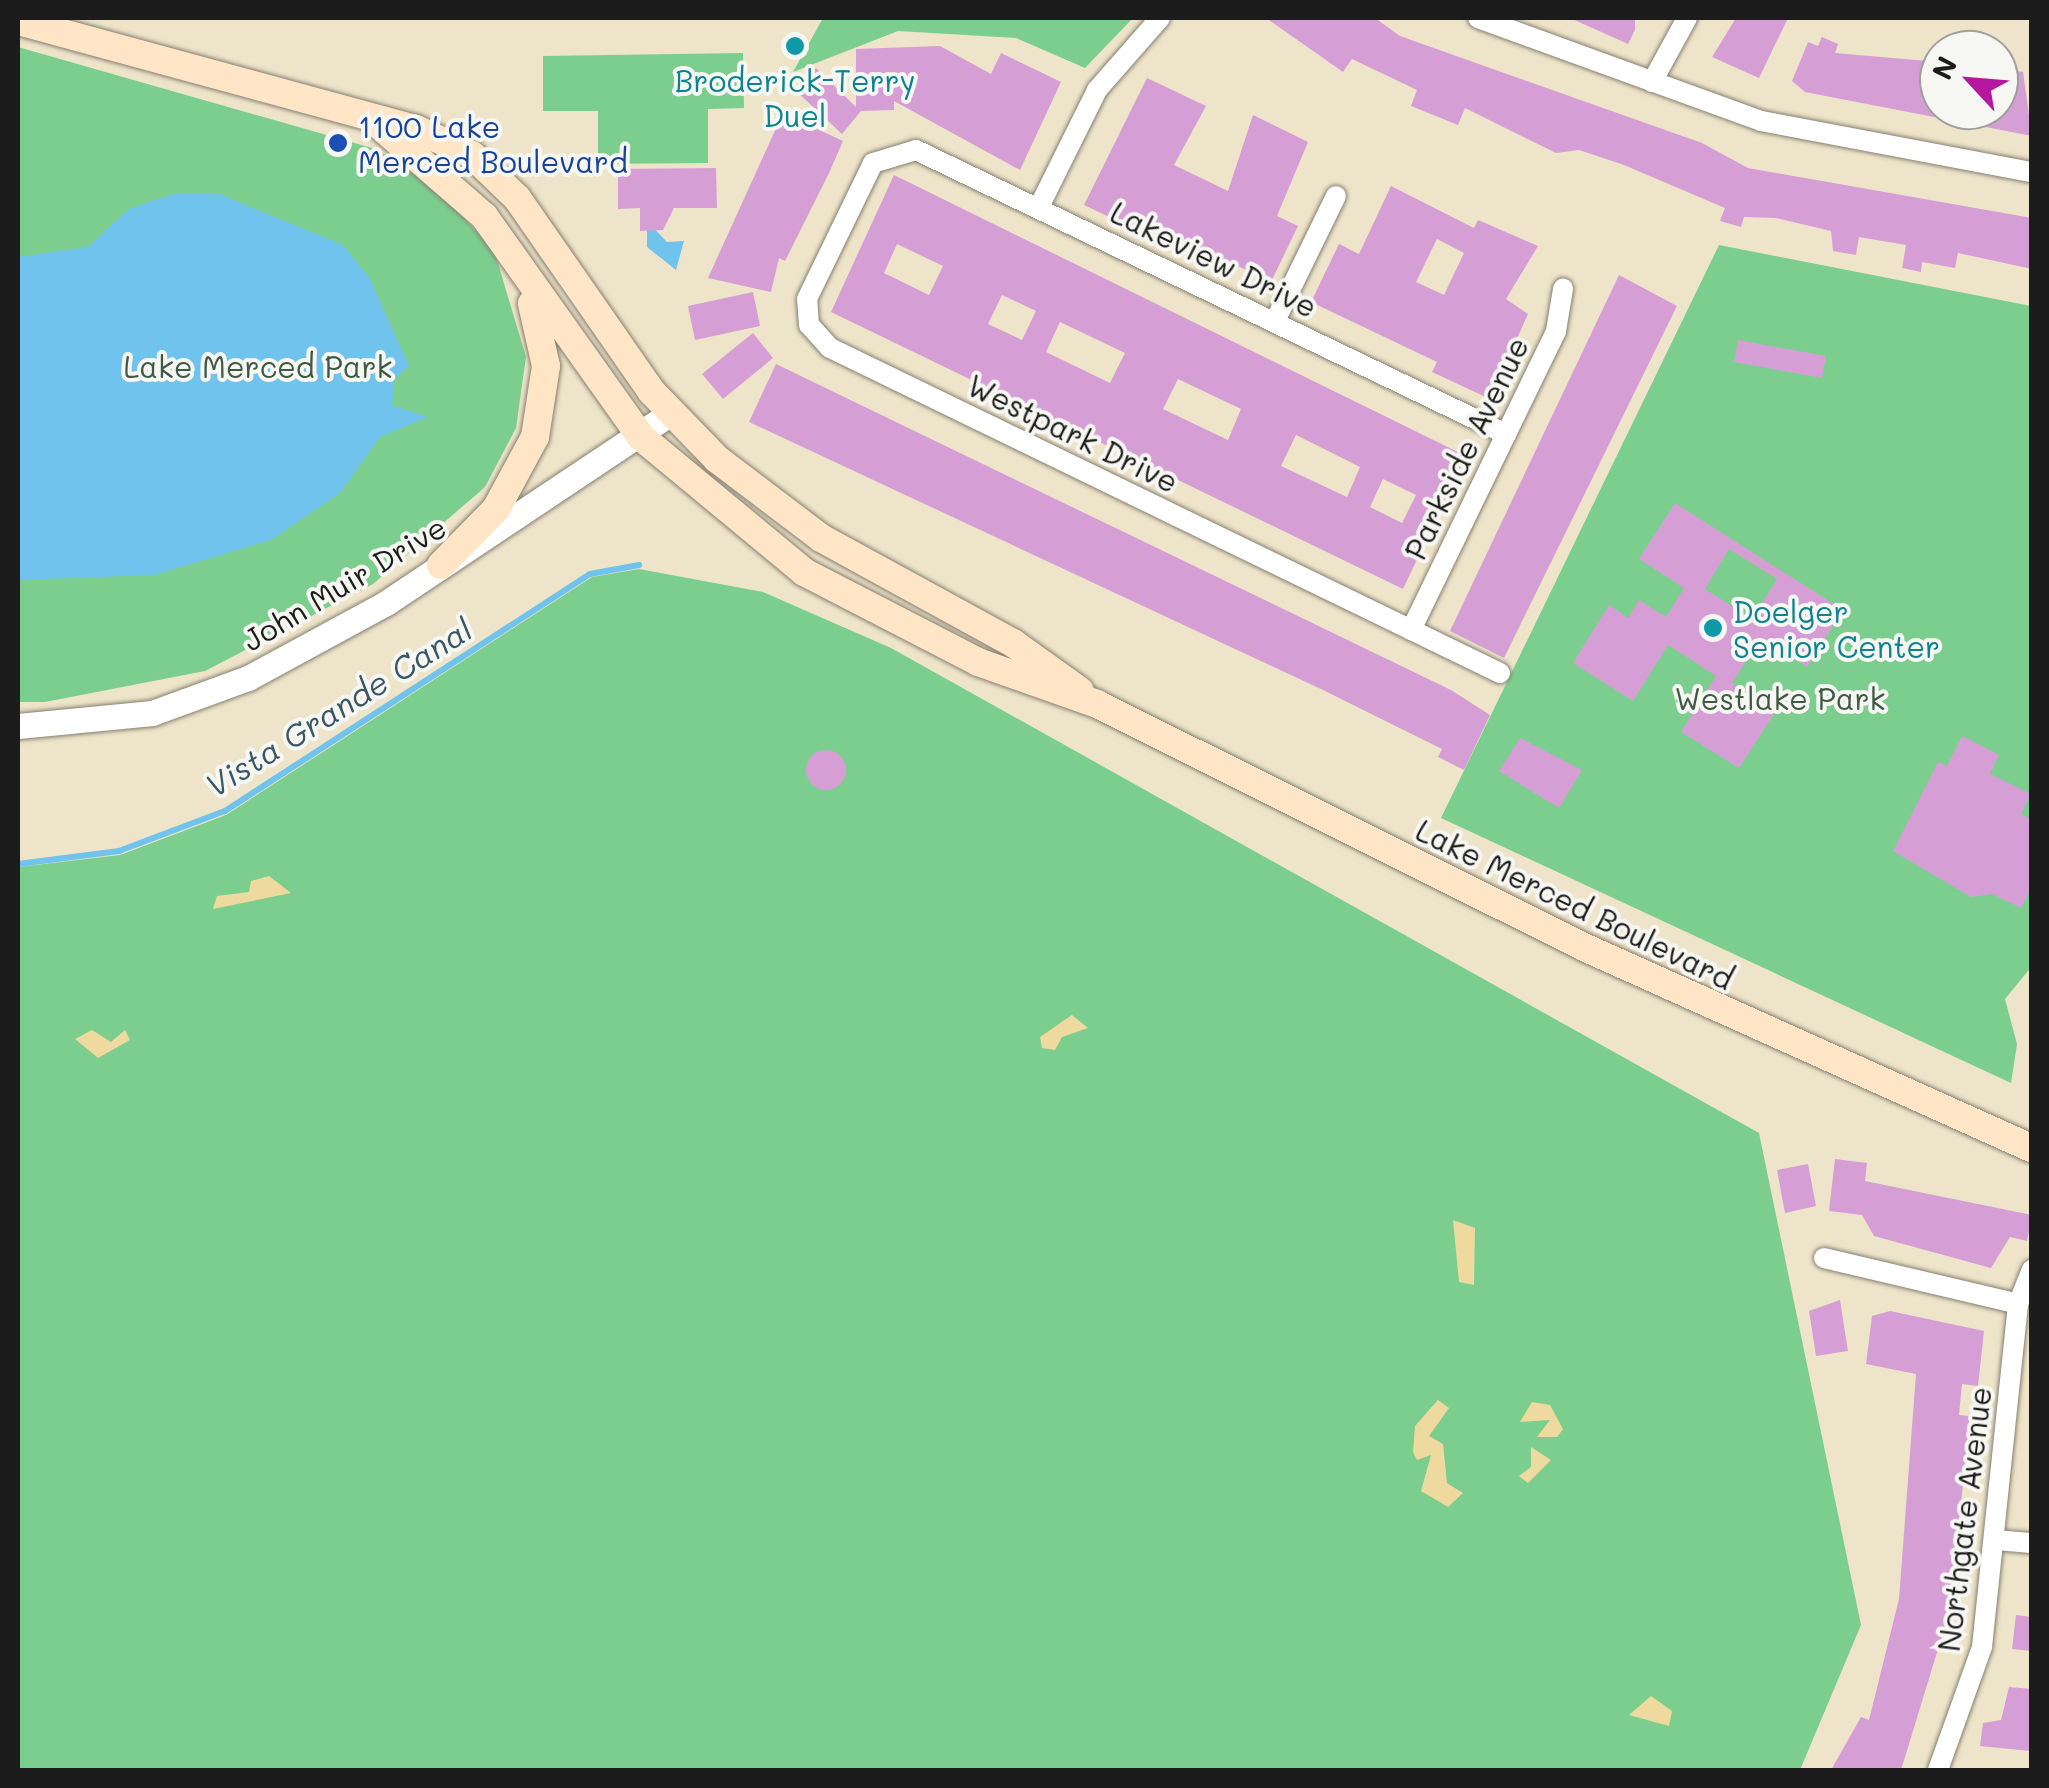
<!DOCTYPE html>
<html>
<head>
<meta charset="utf-8">
<style>
	body { margin:0 }
	#map { position:relative; width:2049px; height:1788px; overflow:hidden; background:#eee4c9; font-family:Mali,sans-serif }
	div>[style] { position:absolute }
	[style*='--x'] { left:calc(var(--x)*1px); top:calc(var(--y)*1px); width:calc(var(--w)*1px); rotate:calc(var(--a)*1deg) }
	.green>* { inset:0; background:#7cce8f }
	.sand>* { inset:0; background:#eeda9e }
	.water>* { inset:0; background:#70c3ec }
	.stream>* { height:6px; margin:-3px; padding:0 3px; transform-origin:3px; border-radius:3px; background:#70c3ec }
	.building>* { inset:0; background:#d59fd6 }
	.round { border-radius:50% }
	.roads { filter:drop-shadow(0 0 2px #858072) drop-shadow(0 0 2px #858072) }
	.minor>* { height:20px; margin:-10px; padding:0 10px; transform-origin:10px; border-radius:10px; background:#fff }
	.tertiary>* { height:25px; margin:-12.5px; padding:0 12.5px; transform-origin:12.5px; border-radius:12.5px; background:#fff }
	.secondary>* { height:28px; margin:-14px; padding:0 14px; transform-origin:14px; border-radius:14px; background:#fee5c5 }
	.dots>* { width:28px; height:28px; translate:-50% -50%; box-sizing:border-box; border:5px solid #f6f6f2; border-radius:50% }
	span { translate:-50% -50%; white-space:nowrap; text-align:center; line-height:1.15; -webkit-text-stroke:8px #f6f6f2; paint-order:stroke }
	.culture-label { font-size:30px; color:#0d838f }
	.left { translate:0 -50%; text-align:left }
	.transit-label { font-size:30px; color:#164399 }
	.street-label { font-size:30px; color:#1c1c1c }
	.park-label { font-size:30px; color:#3e5a44 }
	.water-label { font-size:32px; color:#395665; font-style:italic }
	.frame { position:absolute; inset:0; border:20px solid #1c1c1c; pointer-events:none }
	.north { position:absolute; left:1919px; top:30px; width:100px; height:100px; box-sizing:border-box; background:#f6f6f2; border:2px solid #9f9f9c; border-radius:50%; rotate:296deg; font-size:28px; font-weight:700; line-height:40px; text-align:center; color:#1c1c1c }
	.north::after { content:''; display:block; margin:auto; width:35px; height:45px; background:#b5179e; clip-path:polygon(50% 0,100% 100%,50% 72%,0 100%) }
</style>
</head>
<body>
<div id="map">
	<div class="green">
		<i style="clip-path:polygon(823px 18px,1133px 18px,1085px 68px,1016px 38px,898px 31px,793px 72px)"></i>
		<i style="clip-path:polygon(18px 47px,372px 148px,419px 171px,494px 250px,526px 357px,516px 428px,485px 487px,373px 584px,205px 671px,45px 702px,18px 702px)"></i>
		<i style="clip-path:polygon(743px 53px,744px 108px,708px 109px,708px 163px,598px 164px,598px 111px,543px 111px,543px 56px)"></i>
		<i style="clip-path:polygon(1719px 245px,2031px 306px,2032px 966px,2005px 999px,2017px 1044px,2011px 1083px,1441px 818px)"></i>
		<i style="clip-path:polygon(639px 569px,763px 592px,891px 648px,1759px 1133px,1861px 1625px,1800px 1770px,18px 1770px,18px 867px,120px 855px,226px 815px,592px 577px)"></i>
	</div>
	<div class="sand">
		<i style="clip-path:polygon(269px 876px,291px 893px,213px 909px,217px 896px,249px 892px,251px 881px)"></i>
		<i style="clip-path:polygon(1072px 1015px,1088px 1028px,1062px 1037px,1055px 1050px,1042px 1048px,1040px 1037px)"></i>
		<i style="clip-path:polygon(92px 1030px,111px 1042px,125px 1030px,130px 1040px,98px 1058px,75px 1039px)"></i>
		<i style="clip-path:polygon(1453px 1220px,1475px 1228px,1474px 1285px,1459px 1282px)"></i>
		<i style="clip-path:polygon(1438px 1400px,1449px 1408px,1429px 1436px,1443px 1444px,1447px 1483px,1463px 1493px,1448px 1507px,1421px 1491px,1431px 1455px,1417px 1460px,1413px 1452px,1415px 1426px)"></i>
		<i style="clip-path:polygon(1532px 1402px,1550px 1405px,1563px 1429px,1557px 1437px,1537px 1437px,1550px 1420px,1520px 1422px)"></i>
		<i style="clip-path:polygon(1531px 1447px,1551px 1460px,1528px 1483px,1519px 1476px,1531px 1467px)"></i>
		<i style="clip-path:polygon(1651px 1696px,1672px 1711px,1669px 1726px,1629px 1715px)"></i>
	</div>
	<div class="water">
		<i style="clip-path:polygon(173px 194px,219px 194px,343px 245px,370px 279px,409px 366px,395px 378px,392px 405px,428px 417px,380px 437px,340px 493px,271px 540px,154px 575px,18px 580px,18px 257px,88px 247px,129px 209px)"></i>
		<i style="clip-path:polygon(647px 221px,667px 242px,684px 241px,676px 270px,647px 247px)"></i>
	</div>
	<div class="stream">
		<i style="--x:18;--y:864;--w:102;--a:-7.3"></i>
		<i style="--x:119;--y:851;--w:113;--a:-20.7"></i>
		<i style="--x:225;--y:811;--w:435;--a:-33"></i>
		<i style="--x:590;--y:574;--w:50;--a:-10.4"></i>
	</div>
	<div class="building">
		<i style="clip-path:polygon(1266px 18px,1375px 18px,1400px 36px,1702px 143px,1748px 168px,2032px 218px,2032px 269px,1958px 253px,1955px 268px,1922px 262px,1921px 272px,1902px 268px,1906px 245px,1859px 237px,1856px 255px,1833px 251px,1831px 231px,1776px 218px,1744px 217px,1741px 227px,1720px 221px,1725px 208px,1624px 165px,1579px 150px,1556px 153px,1465px 108px,1458px 125px,1411px 106px,1417px 90px,1352px 59px,1343px 72px)"></i>
		<i style="clip-path:polygon(1570px 18px,1635px 18px,1635px 30px,1628px 44px)"></i>
		<i style="clip-path:polygon(1736px 18px,1788px 18px,1759px 78px,1712px 57px)"></i>
		<i style="clip-path:polygon(1822px 37px,1838px 44px,1835px 53px,1939px 62px,1939px 110px,1999px 110px,2003px 68px,2023px 72px,2032px 136px,1805px 92px,1792px 81px,1808px 42px,1818px 46px)"></i>
		<i style="clip-path:polygon(940px 46px,991px 74px,1001px 53px,1061px 82px,1020px 170px,894px 101px,894px 110px,861px 111px,842px 134px,795px 90px,816px 68px,856px 107px,856px 49px)"></i>
		<i style="clip-path:polygon(1147px 78px,1206px 106px,1174px 165px,1228px 191px,1253px 115px,1308px 142px,1277px 216px,1298px 226px,1271px 282px,1144px 221px,1139px 231px,1084px 205px)"></i>
		<i style="clip-path:polygon(783px 113px,843px 141px,829px 173px,785px 261px,779px 258px,771px 292px,708px 278px)"></i>
		<i style="clip-path:polygon(716px 168px,717px 208px,674px 208px,663px 230px,640px 231px,640px 208px,618px 209px,618px 169px)"></i>
		<i style="clip-path:polygon(evenodd,894px 175px,1466px 456px,1403px 589px,831px 312px,894px 175px,897px 244px,943px 266px,929px 295px,884px 273px,897px 244px,894px 175px,1002px 295px,1036px 311px,1022px 340px,988px 324px,1002px 295px,894px 175px,1060px 322px,1125px 353px,1110px 383px,1046px 352px,1060px 322px,894px 175px,1178px 379px,1241px 409px,1228px 440px,1163px 409px,1178px 379px,894px 175px,1296px 435px,1360px 467px,1347px 497px,1281px 466px,1296px 435px,894px 175px,1383px 479px,1416px 495px,1402px 523px,1370px 507px,1383px 479px)"></i>
		<i style="clip-path:polygon(evenodd,1391px 186px,1474px 228px,1478px 220px,1538px 246px,1506px 299px,1528px 314px,1490px 399px,1432px 372px,1437px 362px,1311px 302px,1339px 244px,1359px 254px,1391px 186px,1437px 239px,1464px 253px,1444px 295px,1416px 282px,1437px 239px)"></i>
		<i style="clip-path:polygon(1619px 275px,1677px 306px,1504px 658px,1450px 631px)"></i>
		<i style="clip-path:polygon(753px 292px,760px 326px,695px 340px,688px 306px)"></i>
		<i style="clip-path:polygon(753px 333px,773px 358px,723px 399px,702px 374px)"></i>
		<i style="clip-path:polygon(1738px 340px,1826px 356px,1822px 378px,1734px 362px)"></i>
		<i style="clip-path:polygon(776px 364px,1451px 690px,1490px 715px,1464px 770px,1438px 757px,1442px 749px,1323px 690px,749px 422px)"></i>
		<i style="clip-path:polygon(evenodd,1675px 503px,1843px 610px,1807px 667px,1761px 638px,1732px 683px,1776px 711px,1739px 768px,1681px 732px,1716px 676px,1668px 645px,1633px 701px,1573px 663px,1609px 605px,1628px 618px,1639px 600px,1666px 617px,1684px 588px,1639px 559px,1675px 503px,1729px 549px,1777px 579px,1752px 619px,1705px 589px,1729px 549px)"></i>
		<i style="clip-path:polygon(1962px 736px,1999px 755px,1990px 774px,2031px 794px,2021px 814px,2032px 819px,2032px 887px,2021px 908px,1992px 894px,1971px 897px,1893px 851px,1938px 762px,1947px 766px)"></i>
		<i style="clip-path:polygon(1520px 738px,1582px 770px,1559px 808px,1499px 771px)"></i>
		<i class="round" style="left:806px;top:750px;width:40px;height:40px"></i>
		<i style="clip-path:polygon(1835px 1159px,1867px 1163px,1865px 1181px,2032px 1215px,2027px 1241px,2010px 1237px,1991px 1268px,1874px 1236px,1862px 1215px,1829px 1211px)"></i>
		<i style="clip-path:polygon(1808px 1164px,1816px 1206px,1785px 1213px,1777px 1170px)"></i>
		<i style="clip-path:polygon(1840px 1300px,1848px 1351px,1816px 1356px,1809px 1311px)"></i>
		<i style="clip-path:polygon(1890px 1311px,1984px 1331px,1978px 1386px,1962px 1384px,1959px 1415px,1970px 1416px,1950px 1610px,1901px 1770px,1831px 1770px,1861px 1717px,1869px 1720px,1899px 1599px,1916px 1374px,1866px 1364px,1872px 1316px)"></i>
		<i style="clip-path:polygon(2016px 1615px,2032px 1617px,2032px 1651px,2012px 1649px)"></i>
		<i style="clip-path:polygon(2009px 1687px,2032px 1689px,2030px 1751px,1980px 1746px,1983px 1723px,2001px 1720px)"></i>
	</div>
	<div class="roads">
		<div class="minor">
			<i style="--x:1478;--y:18;--w:301;--a:20"></i>
			<i style="--x:1761;--y:121;--w:276;--a:10.7"></i>
			<i style="--x:1652;--y:82;--w:73;--a:-61.3"></i>
			<i style="--x:1039;--y:207;--w:131;--a:-63.6"></i>
			<i style="--x:1097;--y:90;--w:96;--a:-48.8"></i>
			<i style="--x:1275;--y:321;--w:139;--a:-64"></i>
			<i style="--x:1411;--y:630;--w:332;--a:-64.1"></i>
			<i style="--x:1556;--y:331;--w:43;--a:-80.5"></i>
			<i style="--x:1500;--y:673;--w:745;--a:-154.12"></i>
			<i style="--x:830;--y:348;--w:31;--a:-132"></i>
			<i style="--x:809;--y:325;--w:26;--a:-94"></i>
			<i style="--x:807;--y:299;--w:151;--a:-64.1"></i>
			<i style="--x:873;--y:163;--w:45;--a:-16.8"></i>
			<i style="--x:916;--y:150;--w:655;--a:25.7"></i>
			<i style="--x:1824;--y:1258;--w:199;--a:13.3"></i>
			<i style="--x:1996;--y:1540;--w:36;--a:5"></i>
			<i style="--x:1938;--y:1770;--w:131;--a:-70.3"></i>
			<i style="--x:1982;--y:1647;--w:345;--a:-84"></i>
			<i style="--x:2018;--y:1304;--w:37;--a:-68"></i>
		</div>
		<div class="tertiary">
			<i style="--x:18;--y:726;--w:135;--a:-5.5"></i>
			<i style="--x:152;--y:713;--w:102;--a:-20"></i>
			<i style="--x:248;--y:678;--w:157;--a:-28.5"></i>
			<i style="--x:386;--y:603;--w:343;--a:-33.7"></i>
		</div>
		<div class="secondary">
			<i style="--x:18;--y:21;--w:412;--a:15.2"></i>
			<i style="--x:416;--y:129;--w:62;--a:24.9"></i>
			<i style="--x:472;--y:155;--w:62;--a:43.7"></i>
			<i style="--x:517;--y:198;--w:236;--a:55.2"></i>
			<i style="--x:652;--y:392;--w:93;--a:45.9"></i>
			<i style="--x:717;--y:459;--w:131;--a:37.2"></i>
			<i style="--x:821;--y:538;--w:219;--a:28.7"></i>
			<i style="--x:1013;--y:643;--w:82;--a:35.6"></i>
			<i style="--x:378;--y:124;--w:140;--a:41"></i>
			<i style="--x:484;--y:216;--w:271;--a:54.6"></i>
			<i style="--x:641;--y:437;--w:212;--a:39.6"></i>
			<i style="--x:804;--y:572;--w:196;--a:27.3"></i>
			<i style="--x:978;--y:662;--w:126;--a:19.4"></i>
			<i style="--x:1097;--y:704;--w:546;--a:26.52"></i>
			<i style="--x:1586;--y:948;--w:489;--a:24.2"></i>
			<i style="--x:441;--y:565;--w:78;--a:-45.5"></i>
			<i style="--x:496;--y:509;--w:82;--a:-61.6"></i>
			<i style="--x:535;--y:437;--w:72;--a:-81.2"></i>
			<i style="--x:546;--y:366;--w:64;--a:-102.7"></i>
		</div>
	</div>
	<div class="dots">
		<i style="left:795px;top:46px;background:#0f9aa8"></i>
		<i style="left:338px;top:143px;background:#1a4fb4"></i>
		<i style="left:1713px;top:628px;background:#0f9aa8"></i>
	</div>
	<div class="culture-label">
		<span style="left:795px;top:97px">Broderick-Terry<br>Duel</span>
		<span class="left" style="left:1733px;top:628px">Doelger<br>Senior Center</span>
	</div>
	<div class="transit-label">
		<span class="left" style="left:358px;top:143px">1100 Lake<br>Merced Boulevard</span>
	</div>
	<div class="street-label">
		<span style="left:1214px;top:259px;rotate:26deg">Lakeview Drive</span>
		<span style="left:1073px;top:433px;rotate:26deg">Westpark Drive</span>
		<span style="left:1466px;top:448px;rotate:-64deg">Parkside Avenue</span>
		<span style="left:344px;top:583px;rotate:-31deg">John Muir Drive</span>
		<span style="left:1575px;top:904px;rotate:26deg">Lake Merced Boulevard</span>
		<span style="left:1964px;top:1519px;rotate:-83deg">Northgate Avenue</span>
	</div>
	<div class="park-label">
		<span style="left:258px;top:366px">Lake Merced Park</span>
		<span style="left:1780px;top:698px">Westlake Park</span>
	</div>
	<div class="water-label">
		<span style="left:338px;top:707px;rotate:-32deg">Vista Grande Canal</span>
	</div>
	<div class="frame"></div>
	<div class="north">N</div>
</div>
</body>
</html>
